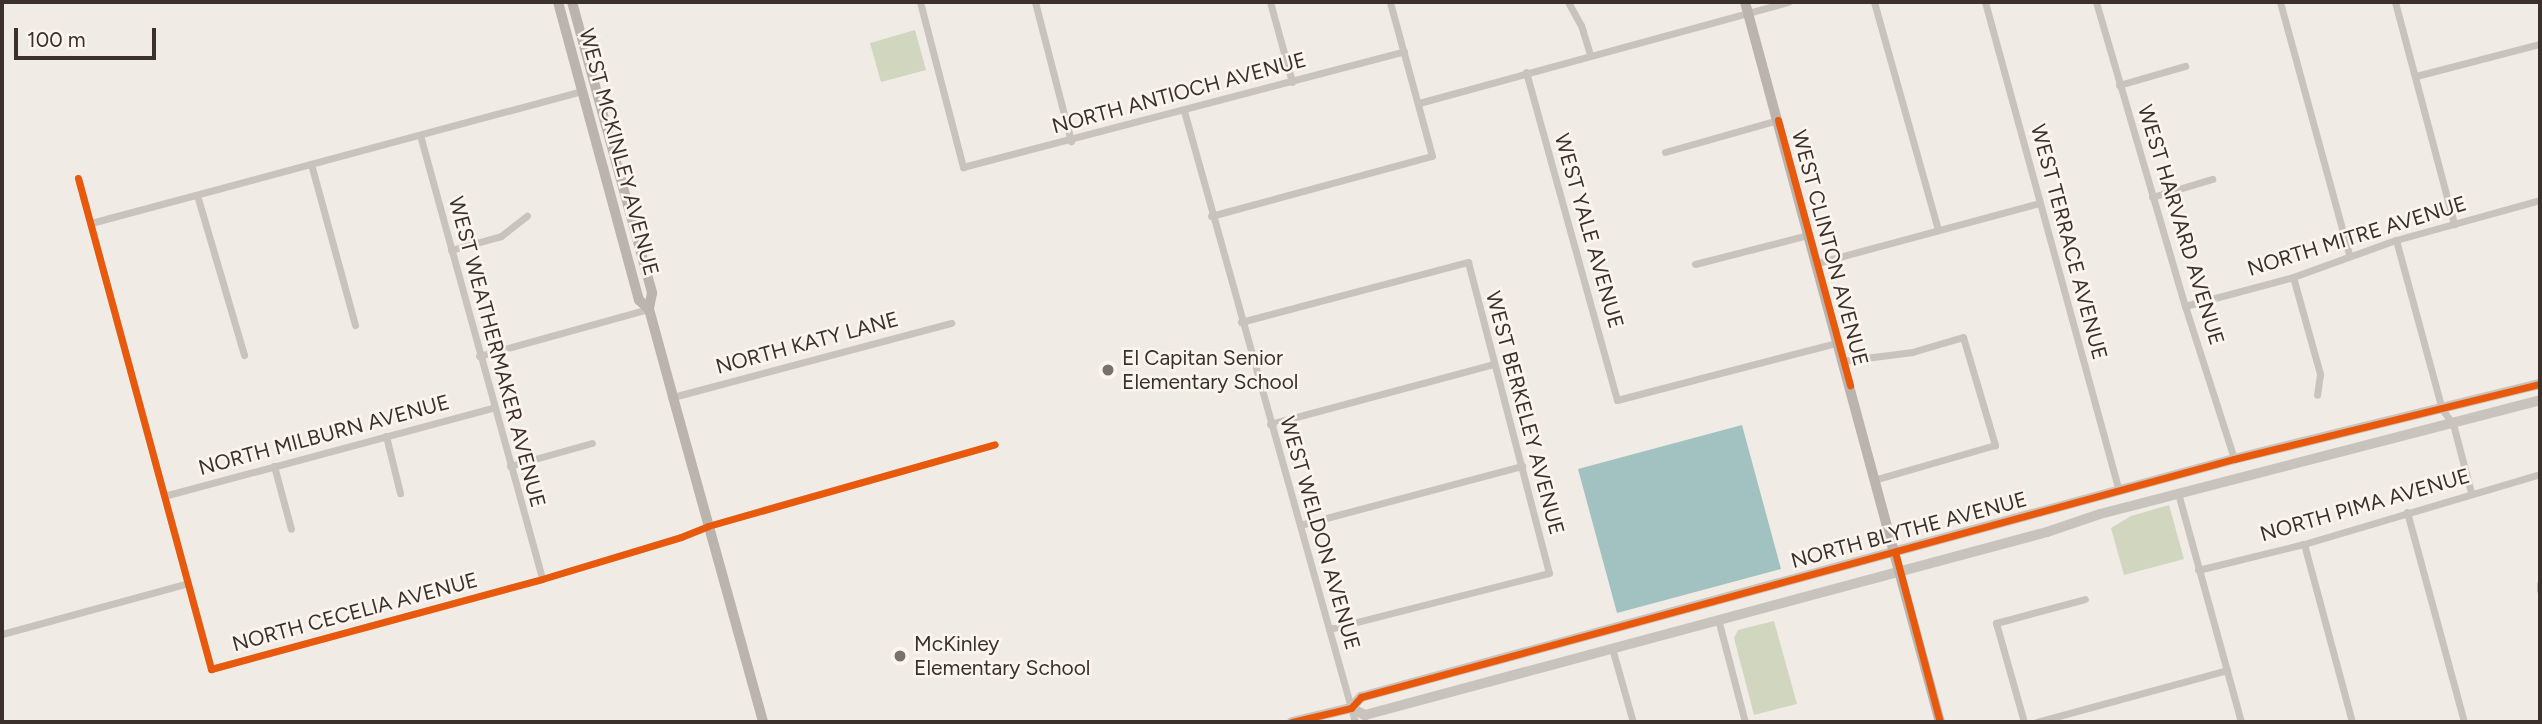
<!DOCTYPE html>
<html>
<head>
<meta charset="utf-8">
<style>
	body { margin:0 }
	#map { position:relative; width:2542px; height:724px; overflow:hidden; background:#f0ebe5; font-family:Figtree,sans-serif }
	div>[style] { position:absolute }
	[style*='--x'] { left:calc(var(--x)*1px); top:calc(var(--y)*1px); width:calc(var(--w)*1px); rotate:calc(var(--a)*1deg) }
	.green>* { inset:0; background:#d1d6bf }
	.water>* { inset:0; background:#a1c2c1 }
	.minor>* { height:7px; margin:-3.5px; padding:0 3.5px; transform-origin:3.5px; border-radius:3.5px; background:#c9c3be }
	.tertiary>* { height:10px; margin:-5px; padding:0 5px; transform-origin:5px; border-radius:5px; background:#c9c3be }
	.secondary>* { height:10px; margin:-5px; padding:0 5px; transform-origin:5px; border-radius:5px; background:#bab3ae }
	.cycleway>* { height:7px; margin:-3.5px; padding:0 3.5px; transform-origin:3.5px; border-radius:3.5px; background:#e8590c }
	.dots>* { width:19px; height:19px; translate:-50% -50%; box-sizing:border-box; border:4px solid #fbf5ee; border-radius:50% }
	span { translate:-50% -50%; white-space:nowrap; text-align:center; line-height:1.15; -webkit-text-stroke:5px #fbf5ee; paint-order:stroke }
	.street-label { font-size:21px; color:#3b302b }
	.poi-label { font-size:21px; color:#3b302b }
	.left { translate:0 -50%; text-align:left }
	.frame { position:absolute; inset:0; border:4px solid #3b302b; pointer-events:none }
	.scale { position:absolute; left:14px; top:28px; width:142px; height:32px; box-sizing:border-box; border:4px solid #3b302b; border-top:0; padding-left:9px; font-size:21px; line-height:24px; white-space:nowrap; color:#3b302b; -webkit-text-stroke:5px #fbf5ee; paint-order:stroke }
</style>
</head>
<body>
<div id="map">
	<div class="green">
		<i style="clip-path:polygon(915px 30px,926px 70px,881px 82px,870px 43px)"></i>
		<i style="clip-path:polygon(2169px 505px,2184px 559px,2124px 575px,2111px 528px,2131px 516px)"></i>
		<i style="clip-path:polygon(1774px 621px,1797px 704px,1754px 715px,1734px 638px,1738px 630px)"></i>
	</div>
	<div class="water">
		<i style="clip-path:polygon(1742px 425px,1781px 569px,1617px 613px,1578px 469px)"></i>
	</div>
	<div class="minor">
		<i style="--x:920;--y:2;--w:171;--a:75.4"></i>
		<i style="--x:963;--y:167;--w:456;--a:-14.7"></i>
		<i style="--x:1035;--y:2;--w:144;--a:75.5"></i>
		<i style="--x:1270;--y:2;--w:83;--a:74.6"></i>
		<i style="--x:1568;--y:2;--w:26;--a:61"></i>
		<i style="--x:1581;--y:25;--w:30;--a:73"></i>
		<i style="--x:1874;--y:2;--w:237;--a:74.3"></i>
		<i style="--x:1985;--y:2;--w:507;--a:74.68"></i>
		<i style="--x:2096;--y:2;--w:317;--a:73.7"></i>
		<i style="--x:2185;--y:306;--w:161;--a:72.2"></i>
		<i style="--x:2280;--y:2;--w:262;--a:74.7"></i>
		<i style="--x:2395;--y:2;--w:230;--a:75.1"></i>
		<i style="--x:1526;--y:72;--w:340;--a:74.5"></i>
		<i style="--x:1617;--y:400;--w:226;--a:-14.6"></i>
		<i style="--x:2416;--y:76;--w:128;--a:-14.5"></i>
		<i style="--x:2119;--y:85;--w:69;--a:-16.1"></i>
		<i style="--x:1419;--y:103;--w:383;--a:-15.3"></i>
		<i style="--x:1184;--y:111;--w:634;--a:74.36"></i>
		<i style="--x:420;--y:135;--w:460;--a:74.6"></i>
		<i style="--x:1665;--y:152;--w:117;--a:-15.8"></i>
		<i style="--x:311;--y:164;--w:167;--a:74.7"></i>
		<i style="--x:78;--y:178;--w:509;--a:74.84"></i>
		<i style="--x:211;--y:669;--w:343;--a:-15.2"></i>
		<i style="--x:542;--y:579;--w:145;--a:-16.8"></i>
		<i style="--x:681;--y:537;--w:29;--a:-22"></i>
		<i style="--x:708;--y:526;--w:298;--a:-15.9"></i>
		<i style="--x:197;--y:195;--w:167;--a:73.6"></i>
		<i style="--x:2152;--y:197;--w:63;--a:-16.7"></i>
		<i style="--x:1211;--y:216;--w:229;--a:-15.2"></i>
		<i style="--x:1432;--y:156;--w:160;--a:-105.3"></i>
		<i style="--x:91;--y:223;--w:508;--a:-15.05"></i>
		<i style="--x:2396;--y:240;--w:175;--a:74.8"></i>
		<i style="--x:2442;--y:409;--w:19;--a:54"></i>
		<i style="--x:2453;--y:424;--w:70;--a:75.2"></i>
		<i style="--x:451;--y:250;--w:52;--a:-15.6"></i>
		<i style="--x:501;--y:236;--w:33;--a:-38"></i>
		<i style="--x:1817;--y:263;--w:231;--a:-15.1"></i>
		<i style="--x:1695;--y:264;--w:117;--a:-14.4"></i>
		<i style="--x:2293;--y:277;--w:101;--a:74.4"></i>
		<i style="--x:2320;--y:374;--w:21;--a:98"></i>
		<i style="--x:2185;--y:306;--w:112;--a:-15"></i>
		<i style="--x:2293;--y:277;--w:109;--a:-19.8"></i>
		<i style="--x:2396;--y:240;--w:149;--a:-15.5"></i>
		<i style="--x:1241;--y:322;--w:235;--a:-14.8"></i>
		<i style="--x:1468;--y:262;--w:321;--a:75.4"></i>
		<i style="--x:1549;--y:573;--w:227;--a:165.7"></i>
		<i style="--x:479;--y:356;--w:176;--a:-15.5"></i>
		<i style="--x:1842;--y:361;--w:71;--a:-7.3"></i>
		<i style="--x:1912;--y:352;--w:53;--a:-16.4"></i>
		<i style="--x:1963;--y:337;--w:113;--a:73.5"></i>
		<i style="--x:1995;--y:445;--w:126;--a:163.9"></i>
		<i style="--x:673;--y:397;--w:288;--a:-14.9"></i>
		<i style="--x:1270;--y:424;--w:232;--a:-15"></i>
		<i style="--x:386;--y:436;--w:59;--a:76.2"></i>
		<i style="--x:274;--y:466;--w:65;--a:74.9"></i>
		<i style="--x:510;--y:466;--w:85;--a:-15.7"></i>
		<i style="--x:2178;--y:493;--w:238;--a:74.6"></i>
		<i style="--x:164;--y:496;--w:341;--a:-15"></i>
		<i style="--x:2407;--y:512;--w:218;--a:74.8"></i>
		<i style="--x:1300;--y:525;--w:230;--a:-14.9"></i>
		<i style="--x:2304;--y:544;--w:184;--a:74.9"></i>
		<i style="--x:2198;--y:570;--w:109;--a:-13.8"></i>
		<i style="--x:2304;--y:544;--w:246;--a:-16.5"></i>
		<i style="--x:2540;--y:584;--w:6;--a:90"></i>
		<i style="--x:1718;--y:619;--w:106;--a:75.3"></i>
		<i style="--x:2;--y:634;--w:193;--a:-15.3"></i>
		<i style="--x:1612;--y:648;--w:77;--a:74.2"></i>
		<i style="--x:2024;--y:722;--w:103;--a:-105.8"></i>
		<i style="--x:1996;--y:623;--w:92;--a:-15.1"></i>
		<i style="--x:2037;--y:722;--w:197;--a:-15.3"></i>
	</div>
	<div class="tertiary">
		<i style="--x:1351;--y:708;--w:16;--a:27"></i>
		<i style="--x:1365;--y:715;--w:706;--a:-15.02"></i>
		<i style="--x:2047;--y:532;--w:56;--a:-18.8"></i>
		<i style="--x:2100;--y:514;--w:455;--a:-14.5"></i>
		<i style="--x:1292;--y:722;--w:61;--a:-13.3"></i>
		<i style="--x:1351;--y:708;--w:15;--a:-48"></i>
		<i style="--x:1361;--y:697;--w:905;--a:-15.25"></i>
		<i style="--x:2234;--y:459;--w:315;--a:-13.8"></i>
	</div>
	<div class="secondary">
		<i style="--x:558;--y:2;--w:309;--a:74.8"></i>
		<i style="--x:639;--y:300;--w:13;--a:42"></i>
		<i style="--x:572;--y:2;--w:302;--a:74.6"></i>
		<i style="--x:652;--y:293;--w:16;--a:101"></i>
		<i style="--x:649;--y:309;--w:91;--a:74.7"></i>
		<i style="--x:673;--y:397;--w:337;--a:74.5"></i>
		<i style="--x:1745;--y:2;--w:746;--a:74.85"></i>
	</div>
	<div class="cycleway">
		<i style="--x:1778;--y:120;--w:275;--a:74.8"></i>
		<i style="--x:78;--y:178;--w:509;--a:74.84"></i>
		<i style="--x:211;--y:669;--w:343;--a:-15.2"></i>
		<i style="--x:542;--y:579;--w:145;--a:-16.8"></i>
		<i style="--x:681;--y:537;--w:29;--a:-22"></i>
		<i style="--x:708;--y:526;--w:298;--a:-15.9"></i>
		<i style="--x:1895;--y:552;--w:176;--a:75.2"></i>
		<i style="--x:1292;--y:722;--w:61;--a:-13.3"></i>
		<i style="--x:1351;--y:708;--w:15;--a:-48"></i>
		<i style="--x:1361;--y:697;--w:905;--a:-15.25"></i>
		<i style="--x:2234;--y:459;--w:315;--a:-13.8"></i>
	</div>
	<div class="dots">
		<i style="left:1108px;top:370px;background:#7a716c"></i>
		<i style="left:900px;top:656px;background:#7a716c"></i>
	</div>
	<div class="street-label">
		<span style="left:1179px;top:93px;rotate:-15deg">NORTH ANTIOCH AVENUE</span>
		<span style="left:619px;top:152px;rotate:75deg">WEST MCKINLEY AVENUE</span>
		<span style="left:2181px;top:225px;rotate:73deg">WEST HARVARD AVENUE</span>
		<span style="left:1589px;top:231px;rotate:74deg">WEST YALE AVENUE</span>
		<span style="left:2357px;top:236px;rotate:-17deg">NORTH MITRE AVENUE</span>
		<span style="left:2069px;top:242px;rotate:75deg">WEST TERRACE AVENUE</span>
		<span style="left:1830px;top:248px;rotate:75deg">WEST CLINTON AVENUE</span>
		<span style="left:807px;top:343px;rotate:-15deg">NORTH KATY LANE</span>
		<span style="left:497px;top:352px;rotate:75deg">WEST WEATHERMAKER AVENUE</span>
		<span style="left:1525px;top:413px;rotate:75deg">WEST BERKELEY AVENUE</span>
		<span style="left:324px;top:435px;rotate:-15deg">NORTH MILBURN AVENUE</span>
		<span style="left:2365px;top:505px;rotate:-16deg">NORTH PIMA AVENUE</span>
		<span style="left:1909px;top:530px;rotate:-15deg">NORTH BLYTHE AVENUE</span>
		<span style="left:1320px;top:533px;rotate:74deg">WEST WELDON AVENUE</span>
		<span style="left:355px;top:612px;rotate:-15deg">NORTH CECELIA AVENUE</span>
	</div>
	<div class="poi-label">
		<span class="left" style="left:1122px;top:370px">El Capitan Senior<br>Elementary School</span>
		<span class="left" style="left:914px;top:656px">McKinley<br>Elementary School</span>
	</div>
	<div class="frame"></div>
	<div class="scale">100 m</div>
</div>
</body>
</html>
